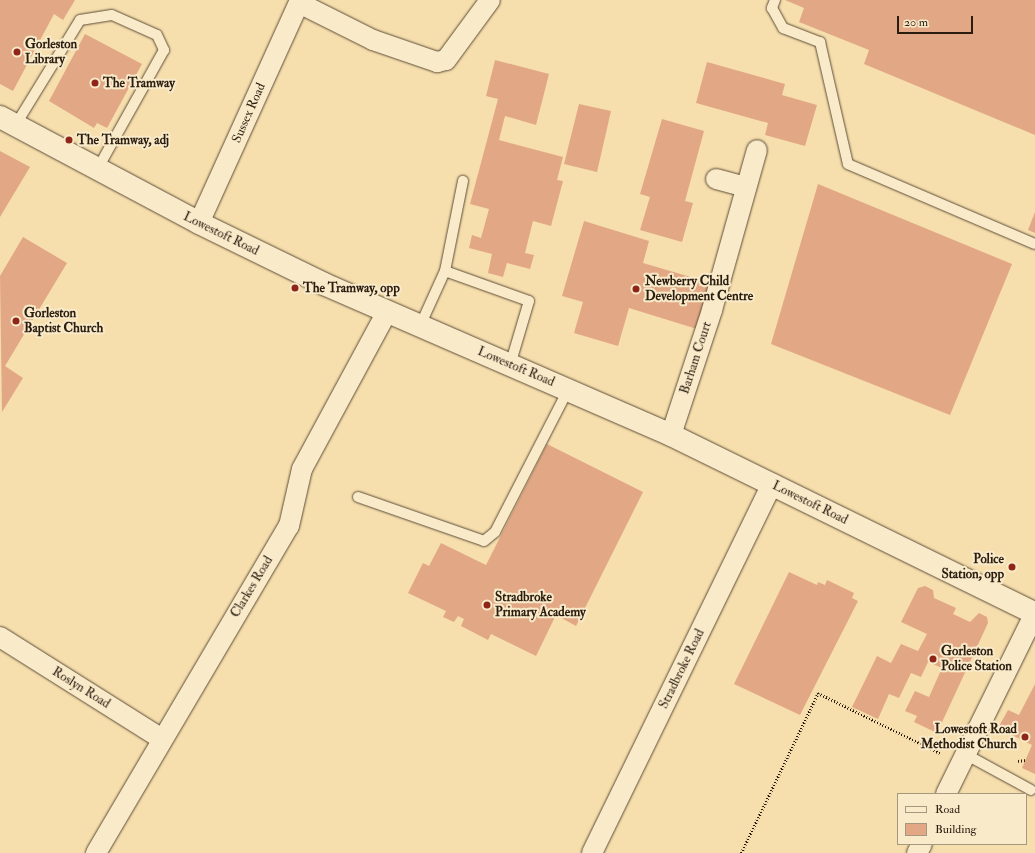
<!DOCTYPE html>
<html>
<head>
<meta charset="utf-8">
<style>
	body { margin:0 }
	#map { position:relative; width:1035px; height:853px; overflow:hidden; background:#f6dead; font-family:"IM FELL Double Pica",serif }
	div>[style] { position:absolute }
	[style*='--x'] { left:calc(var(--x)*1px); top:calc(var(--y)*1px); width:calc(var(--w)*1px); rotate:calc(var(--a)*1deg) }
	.building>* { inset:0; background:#e2a885 }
	.path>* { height:2.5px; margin-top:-1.25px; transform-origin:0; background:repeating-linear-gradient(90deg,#2a1d0f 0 1px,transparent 0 3px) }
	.roads { filter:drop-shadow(0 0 1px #5d4d36) drop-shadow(0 0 1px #5d4d36) }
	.lane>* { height:10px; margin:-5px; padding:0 5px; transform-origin:5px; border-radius:5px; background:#f9eaca }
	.street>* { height:20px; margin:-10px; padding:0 10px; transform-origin:10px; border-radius:10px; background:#f9eaca }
	.secondary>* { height:22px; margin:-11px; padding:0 11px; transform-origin:11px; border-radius:11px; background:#f9eaca }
	.dots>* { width:11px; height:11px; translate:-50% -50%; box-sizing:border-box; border:2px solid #f9eaca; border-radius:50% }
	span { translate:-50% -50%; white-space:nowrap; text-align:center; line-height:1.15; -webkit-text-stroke:4px #f9eaca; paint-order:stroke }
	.poi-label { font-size:13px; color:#2a1d0f; font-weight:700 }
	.left { translate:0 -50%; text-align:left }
	.right { translate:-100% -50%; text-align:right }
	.street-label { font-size:13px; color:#2a1d0f }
	.legend { position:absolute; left:897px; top:793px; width:130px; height:52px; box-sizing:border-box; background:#f9eaca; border:1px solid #a6987f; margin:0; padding:5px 7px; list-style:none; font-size:12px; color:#2a1d0f }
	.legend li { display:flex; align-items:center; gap:8px; height:20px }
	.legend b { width:20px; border:1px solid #a6987f }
	.scale { position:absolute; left:897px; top:16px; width:76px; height:18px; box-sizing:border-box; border:2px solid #2a1d0f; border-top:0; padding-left:5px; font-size:12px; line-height:14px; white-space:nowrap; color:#2a1d0f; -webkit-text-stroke:3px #f9eaca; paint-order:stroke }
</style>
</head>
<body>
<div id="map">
	<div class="building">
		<i style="clip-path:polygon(0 0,75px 0,63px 20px,54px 14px,13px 91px,0 84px)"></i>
		<i style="clip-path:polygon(785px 0,1035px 0,1035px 135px,864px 64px,869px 50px,799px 22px,804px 8px)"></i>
		<i style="clip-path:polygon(85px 34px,142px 64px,107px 128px,97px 123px,94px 128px,49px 101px)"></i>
		<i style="clip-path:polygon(495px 60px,549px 74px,536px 125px,505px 116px,499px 140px,563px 157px,557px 180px,563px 181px,551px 226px,533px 221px,525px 253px,534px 255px,530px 269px,507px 263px,503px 277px,488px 273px,492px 254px,469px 248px,472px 235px,481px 238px,489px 209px,470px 204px,498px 99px,486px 96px)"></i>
		<i style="clip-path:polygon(707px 62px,785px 84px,782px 95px,817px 105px,805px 146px,765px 135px,768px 123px,696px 103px)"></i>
		<i style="clip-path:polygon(579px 104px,611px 111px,597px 172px,564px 164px)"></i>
		<i style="clip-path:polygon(662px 119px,704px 131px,685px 201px,693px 203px,682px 242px,640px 230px,650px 197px,640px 194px)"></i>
		<i style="clip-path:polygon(0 151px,30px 167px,0 217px)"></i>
		<i style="clip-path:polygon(818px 184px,1012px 264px,950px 415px,771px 344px)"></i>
		<i style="clip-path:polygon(1035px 212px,1035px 233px,1028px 230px)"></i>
		<i style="clip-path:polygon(584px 221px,649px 241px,643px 263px,711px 283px,697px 329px,629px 308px,618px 346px,574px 333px,583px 302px,562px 296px)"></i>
		<i style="clip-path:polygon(23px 237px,67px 263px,5px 366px,23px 378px,2px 412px,0 276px)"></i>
		<i style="clip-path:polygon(547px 444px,643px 492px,576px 626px,556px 615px,536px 656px,491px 634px,488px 640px,461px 626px,464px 619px,458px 616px,454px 622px,443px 617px,446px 611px,408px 593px,423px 563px,429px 566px,441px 543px,486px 565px)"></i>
		<i style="clip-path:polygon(789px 572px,817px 585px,818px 582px,825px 585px,827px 580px,854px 593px,852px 598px,858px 601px,800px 715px,734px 684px)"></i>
		<i style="clip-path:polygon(925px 586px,933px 590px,934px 598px,956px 608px,953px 614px,970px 622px,979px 613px,987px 617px,988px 623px,937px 733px,914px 722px,917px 716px,905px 711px,915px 691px,929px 697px,942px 668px,928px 662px,921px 677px,911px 673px,899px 698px,889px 694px,878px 719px,852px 707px,877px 656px,891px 663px,901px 644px,918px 651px,927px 634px,901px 622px,918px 588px)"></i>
		<i style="clip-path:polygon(1035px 684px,1035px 774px,1022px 768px,1032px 745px,998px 728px,1008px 710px,1019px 715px)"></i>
	</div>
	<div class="path">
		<i style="--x:1018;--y:761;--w:7;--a:-8"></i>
		<i style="--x:741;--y:853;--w:178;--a:-64.3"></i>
		<i style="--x:818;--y:693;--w:136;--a:26.2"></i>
	</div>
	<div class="roads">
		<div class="lane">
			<i style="--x:775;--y:0;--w:9;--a:111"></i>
			<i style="--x:772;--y:8;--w:23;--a:61"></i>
			<i style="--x:783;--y:28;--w:40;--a:21"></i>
			<i style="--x:820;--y:42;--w:125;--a:77.1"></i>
			<i style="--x:848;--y:164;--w:203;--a:23.2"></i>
			<i style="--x:15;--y:126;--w:124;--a:-58.5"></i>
			<i style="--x:80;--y:20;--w:32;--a:-9"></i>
			<i style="--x:112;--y:15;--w:49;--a:24"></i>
			<i style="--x:157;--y:35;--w:17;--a:65"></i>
			<i style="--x:164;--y:50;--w:137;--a:119.2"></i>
			<i style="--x:445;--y:271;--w:89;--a:19.7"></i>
			<i style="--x:529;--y:301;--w:67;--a:106.5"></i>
			<i style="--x:420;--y:326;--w:60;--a:-65.6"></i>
			<i style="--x:445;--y:271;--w:92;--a:-78.7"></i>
			<i style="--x:358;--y:497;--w:133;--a:19.2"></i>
			<i style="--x:484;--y:541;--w:14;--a:-39"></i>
			<i style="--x:495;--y:532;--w:160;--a:-62.8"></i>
			<i style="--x:965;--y:754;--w:75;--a:28.6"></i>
		</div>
		<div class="street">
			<i style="--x:716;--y:179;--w:31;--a:15"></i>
			<i style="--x:199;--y:223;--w:242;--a:-65.6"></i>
			<i style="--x:299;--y:3;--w:83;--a:26.6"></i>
			<i style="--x:373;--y:40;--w:68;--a:19"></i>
			<i style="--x:437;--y:62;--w:9;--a:-13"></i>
			<i style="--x:446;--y:60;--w:74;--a:-53.7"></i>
			<i style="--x:671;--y:435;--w:132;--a:-71.8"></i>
			<i style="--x:712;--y:310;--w:166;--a:-74.3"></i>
			<i style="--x:0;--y:637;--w:191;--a:32.2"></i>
			<i style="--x:946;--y:794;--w:202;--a:-63.8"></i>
			<i style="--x:96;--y:853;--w:380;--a:-59.5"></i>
			<i style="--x:289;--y:526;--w:58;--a:-77.2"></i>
			<i style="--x:302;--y:469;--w:179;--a:-61.6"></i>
			<i style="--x:592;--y:853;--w:411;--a:-64"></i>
			<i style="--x:917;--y:853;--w:10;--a:-61"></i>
		</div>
		<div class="secondary">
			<i style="--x:0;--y:117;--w:225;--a:28"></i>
			<i style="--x:199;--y:223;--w:139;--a:26"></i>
			<i style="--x:324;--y:284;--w:378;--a:23.5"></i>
			<i style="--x:671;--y:435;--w:405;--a:26.1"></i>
		</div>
	</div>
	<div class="dots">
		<i style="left:17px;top:52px;background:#8f2418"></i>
		<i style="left:95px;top:83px;background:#8f2418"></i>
		<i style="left:69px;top:140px;background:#8f2418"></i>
		<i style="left:295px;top:288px;background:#8f2418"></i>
		<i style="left:636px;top:289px;background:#8f2418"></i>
		<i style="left:16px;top:321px;background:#8f2418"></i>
		<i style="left:1012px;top:567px;background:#8f2418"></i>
		<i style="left:487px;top:605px;background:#8f2418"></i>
		<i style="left:933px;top:659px;background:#8f2418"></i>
		<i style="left:1025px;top:737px;background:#8f2418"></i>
	</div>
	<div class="poi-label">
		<span class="left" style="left:25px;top:52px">Gorleston<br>Library</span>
		<span class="left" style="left:103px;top:83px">The Tramway</span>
		<span class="left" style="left:77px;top:140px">The Tramway, adj</span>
		<span class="left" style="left:645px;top:289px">Newberry Child<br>Development Centre</span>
		<span class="left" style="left:303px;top:288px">The Tramway, opp</span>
		<span class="left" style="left:24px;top:321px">Gorleston<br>Baptist Church</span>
		<span class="right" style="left:1004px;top:567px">Police<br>Station, opp</span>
		<span class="left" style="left:495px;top:605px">Stradbroke<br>Primary Academy</span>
		<span class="left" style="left:941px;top:659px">Gorleston<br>Police Station</span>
		<span class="right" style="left:1017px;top:737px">Lowestoft Road<br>Methodist Church</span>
	</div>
	<div class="street-label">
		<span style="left:249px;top:113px;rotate:-66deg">Sussex Road</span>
		<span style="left:221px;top:234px;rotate:26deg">Lowestoft Road</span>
		<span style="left:696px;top:358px;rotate:-72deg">Barham Court</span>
		<span style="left:516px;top:367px;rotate:23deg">Lowestoft Road</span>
		<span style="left:810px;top:503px;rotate:26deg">Lowestoft Road</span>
		<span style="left:252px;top:587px;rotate:-59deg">Clarkes Road</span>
		<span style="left:682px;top:669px;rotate:-64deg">Stradbroke Road</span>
		<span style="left:81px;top:688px;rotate:32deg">Roslyn Road</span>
	</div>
	<ul class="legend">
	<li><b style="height:5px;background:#f9eaca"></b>Road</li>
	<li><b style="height:11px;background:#e2a885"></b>Building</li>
	</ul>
	<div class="scale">20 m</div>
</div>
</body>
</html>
